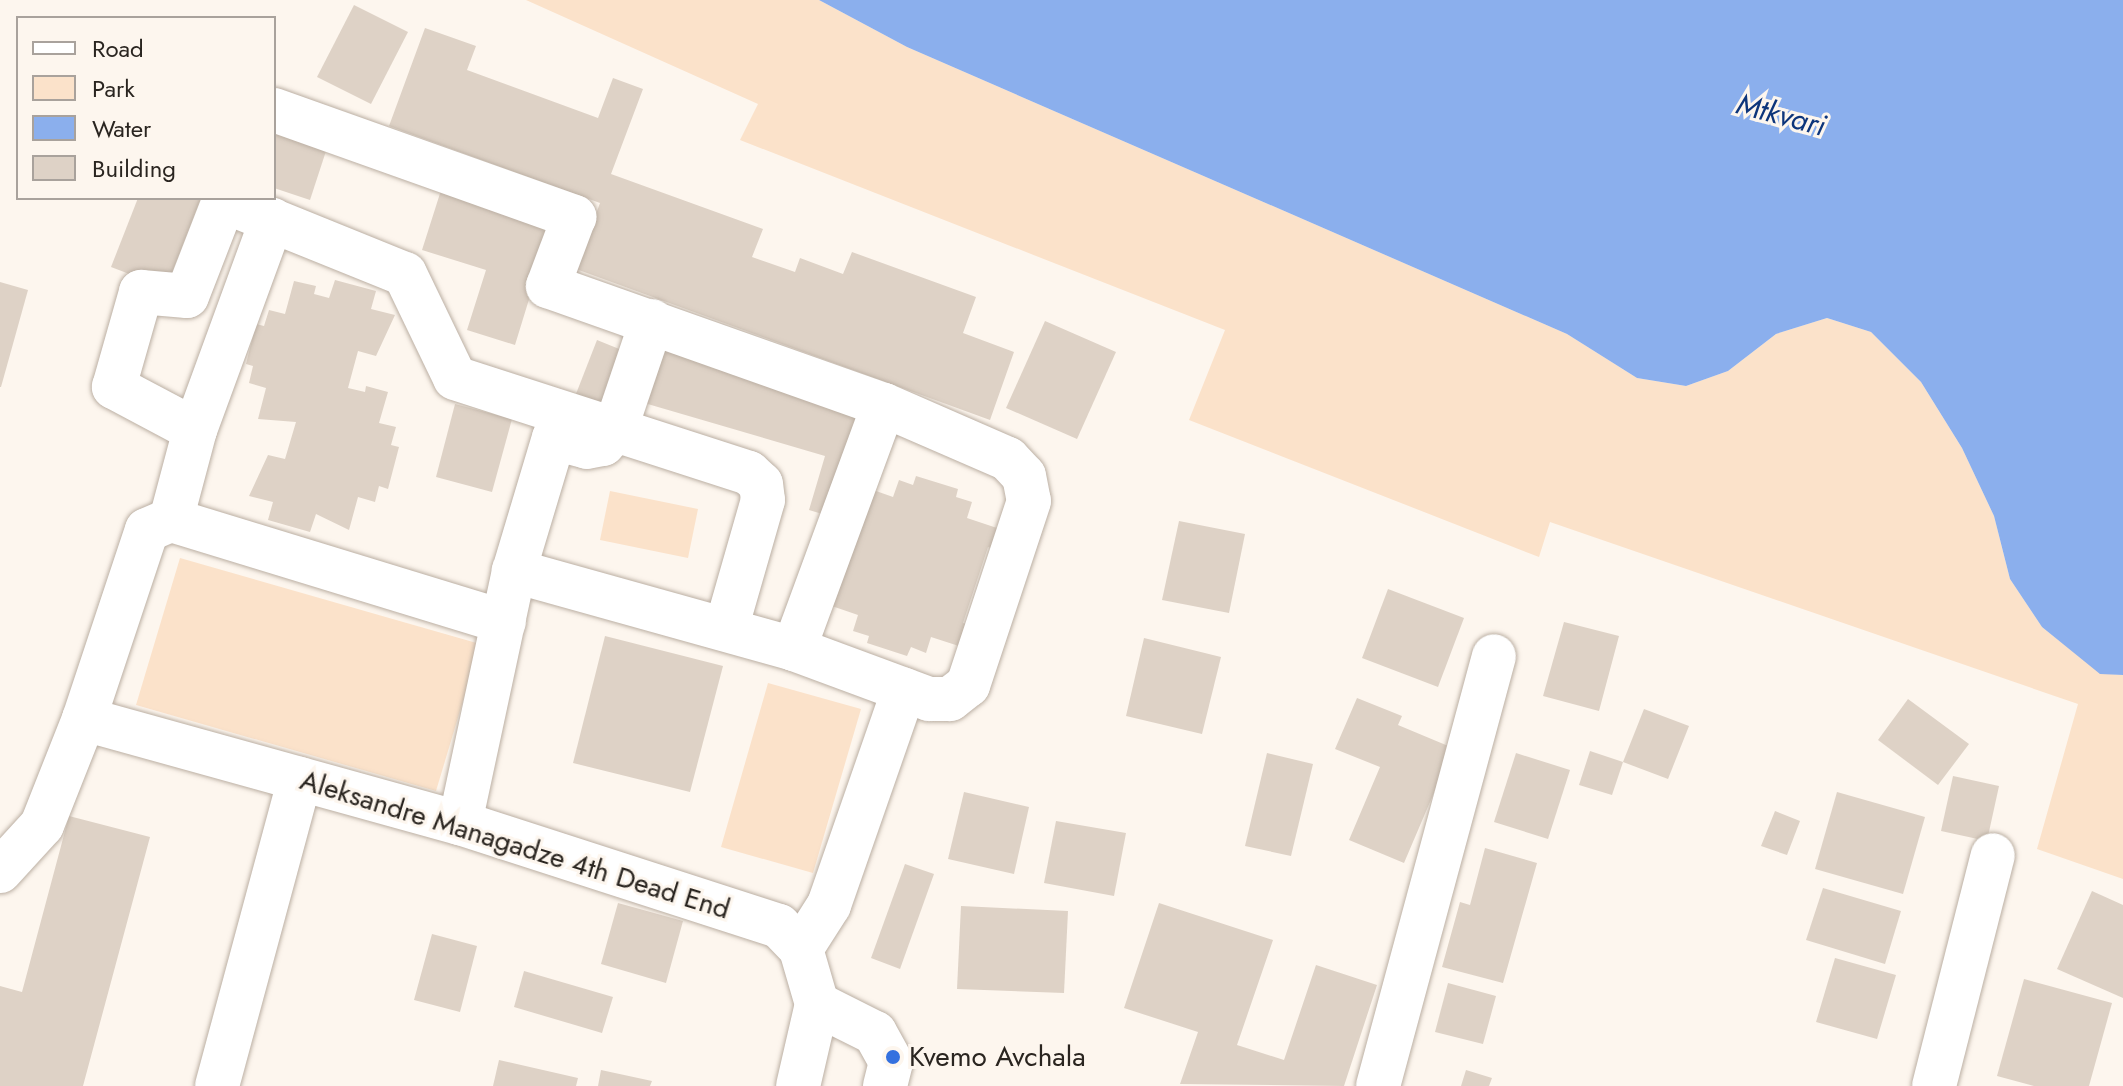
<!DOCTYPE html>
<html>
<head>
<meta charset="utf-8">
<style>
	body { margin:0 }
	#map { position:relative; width:2123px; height:1086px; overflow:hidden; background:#fdf6ee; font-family:Jost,sans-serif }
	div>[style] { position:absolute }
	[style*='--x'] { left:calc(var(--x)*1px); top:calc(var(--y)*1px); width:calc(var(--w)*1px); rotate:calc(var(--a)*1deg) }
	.green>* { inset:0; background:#fbe2ca }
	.water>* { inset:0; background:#8bafed }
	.building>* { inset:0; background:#ded2c6 }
	.roads { filter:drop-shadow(0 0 2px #bbafa3) drop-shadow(0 0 2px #bbafa3) }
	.minor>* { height:44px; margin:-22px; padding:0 22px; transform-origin:22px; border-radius:22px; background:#fff }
	.dots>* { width:22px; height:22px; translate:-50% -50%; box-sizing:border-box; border:4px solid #fdf6ee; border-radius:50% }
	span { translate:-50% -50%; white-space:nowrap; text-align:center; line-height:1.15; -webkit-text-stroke:6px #fdf6ee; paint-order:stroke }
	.street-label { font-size:28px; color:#2a2520 }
	.poi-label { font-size:28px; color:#2a2520 }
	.left { translate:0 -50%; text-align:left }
	.water-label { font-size:30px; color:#0d357b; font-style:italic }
	.legend { position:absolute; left:16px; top:16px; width:260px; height:184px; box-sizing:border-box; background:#fdf6ee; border:2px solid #a9a29c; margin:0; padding:10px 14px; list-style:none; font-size:24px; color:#2a2520 }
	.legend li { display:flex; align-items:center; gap:16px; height:40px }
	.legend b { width:40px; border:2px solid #a9a29c }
</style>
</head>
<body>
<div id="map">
	<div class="green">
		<i style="clip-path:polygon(526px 0,819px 0,907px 47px,1567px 334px,1637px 378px,1686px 386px,1728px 371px,1776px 334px,1827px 318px,1871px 332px,1921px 382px,1962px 448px,1994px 516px,2010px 579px,2042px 627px,2100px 673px,2123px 675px,2123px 879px,2037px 849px,2078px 704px,1550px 522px,1539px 557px,1189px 420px,1225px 330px,740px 140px,758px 104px)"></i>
		<i style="clip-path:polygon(610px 491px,698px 509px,688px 558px,600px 540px)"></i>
		<i style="clip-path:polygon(180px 558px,480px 644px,436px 791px,136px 705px)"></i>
		<i style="clip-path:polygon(768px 683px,861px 709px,813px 873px,721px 847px)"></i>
	</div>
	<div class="water">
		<i style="clip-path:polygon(819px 0,2123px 0,2123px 675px,2100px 674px,2042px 627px,2010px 579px,1994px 516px,1962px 448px,1921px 382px,1871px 332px,1827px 318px,1776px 334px,1728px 371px,1686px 386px,1637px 378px,1567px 334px,907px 47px)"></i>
	</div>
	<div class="building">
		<i style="clip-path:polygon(354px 5px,408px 32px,371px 104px,317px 77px)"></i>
		<i style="clip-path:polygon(425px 28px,476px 46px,467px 70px,598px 118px,613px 78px,643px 89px,611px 174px,763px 229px,752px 257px,795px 272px,800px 258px,843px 274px,852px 252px,976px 297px,963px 333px,1014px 352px,990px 420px,576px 269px,600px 203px,389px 126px)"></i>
		<i style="clip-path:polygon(274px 131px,327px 148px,310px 200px,274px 188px)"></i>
		<i style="clip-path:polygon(443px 184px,554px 218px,515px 345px,467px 330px,486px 270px,422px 250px)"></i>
		<i style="clip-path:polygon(138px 198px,201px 198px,166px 288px,111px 267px)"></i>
		<i style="clip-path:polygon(335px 280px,376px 291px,371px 309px,395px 315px,376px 356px,358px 351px,348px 388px,365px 392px,366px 386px,388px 392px,379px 423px,396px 427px,391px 445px,399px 447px,388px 489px,379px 486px,375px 502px,358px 497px,349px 530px,316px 514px,310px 532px,268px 520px,273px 502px,249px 496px,268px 455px,285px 459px,296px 422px,258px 419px,266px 388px,249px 383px,253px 366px,246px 364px,256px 324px,264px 326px,269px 310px,285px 314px,294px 281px,316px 286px,314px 294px,329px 298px)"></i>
		<i style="clip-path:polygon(0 282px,28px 290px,1px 387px,0 387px)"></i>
		<i style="clip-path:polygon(1045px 321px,1116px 352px,1077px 439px,1006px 408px)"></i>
		<i style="clip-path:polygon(597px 340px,634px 355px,612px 413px,574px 399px)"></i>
		<i style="clip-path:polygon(650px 345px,860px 407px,839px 519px,809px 510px,825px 456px,634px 400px)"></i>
		<i style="clip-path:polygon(455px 404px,512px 419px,492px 492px,436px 477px)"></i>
		<i style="clip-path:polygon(916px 476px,958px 489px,956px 497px,972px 502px,967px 518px,1000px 529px,993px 549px,988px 547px,963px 623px,972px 625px,965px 648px,931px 637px,926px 653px,911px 647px,907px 656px,867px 643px,869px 636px,853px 631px,858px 615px,826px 604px,862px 486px,893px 497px,899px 480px,913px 485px)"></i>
		<i style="clip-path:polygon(1179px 521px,1245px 534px,1229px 613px,1162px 600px)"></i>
		<i style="clip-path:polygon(1388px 589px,1464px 618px,1438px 687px,1362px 658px)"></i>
		<i style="clip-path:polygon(1564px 622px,1619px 636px,1599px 711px,1543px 696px)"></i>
		<i style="clip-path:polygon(605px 636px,723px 666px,690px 792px,573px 763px)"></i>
		<i style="clip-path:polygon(1144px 638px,1221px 657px,1202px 734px,1126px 716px)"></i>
		<i style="clip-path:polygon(1357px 698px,1402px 716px,1398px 725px,1453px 748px,1404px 863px,1349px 840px,1380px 767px,1335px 749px)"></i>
		<i style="clip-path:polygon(1908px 699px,1969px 744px,1938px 785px,1878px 740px)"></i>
		<i style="clip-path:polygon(1644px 709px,1689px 726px,1668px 779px,1623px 762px)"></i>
		<i style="clip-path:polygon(1590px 751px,1623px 762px,1612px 795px,1579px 785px)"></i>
		<i style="clip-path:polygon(1267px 753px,1313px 764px,1291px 856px,1245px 846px)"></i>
		<i style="clip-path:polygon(1516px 753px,1570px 770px,1548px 839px,1494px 822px)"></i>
		<i style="clip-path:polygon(1953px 776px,1999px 786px,1987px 841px,1941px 831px)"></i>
		<i style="clip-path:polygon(964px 792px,1029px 807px,1014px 874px,948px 859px)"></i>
		<i style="clip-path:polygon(1837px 792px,1925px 817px,1903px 894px,1815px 869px)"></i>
		<i style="clip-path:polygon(1775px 811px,1800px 821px,1787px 855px,1761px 846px)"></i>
		<i style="clip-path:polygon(69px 816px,150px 837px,83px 1086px,0 1086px,0 986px,22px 992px)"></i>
		<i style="clip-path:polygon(1056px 821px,1126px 833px,1114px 896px,1044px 883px)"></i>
		<i style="clip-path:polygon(1485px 848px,1537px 863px,1503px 983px,1442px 967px,1460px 902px,1470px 905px)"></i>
		<i style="clip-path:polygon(905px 864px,934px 874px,900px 969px,871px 958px)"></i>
		<i style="clip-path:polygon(1823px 888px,1901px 911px,1885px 964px,1806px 940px)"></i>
		<i style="clip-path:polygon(2092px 891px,2123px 905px,2123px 998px,2057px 969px)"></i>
		<i style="clip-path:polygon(618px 903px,683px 921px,666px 983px,601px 964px)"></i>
		<i style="clip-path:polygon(1159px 903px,1273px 940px,1237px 1045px,1284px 1060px,1316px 965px,1377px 985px,1344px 1086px,1180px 1084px,1198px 1032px,1124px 1008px)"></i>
		<i style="clip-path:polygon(961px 906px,1068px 911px,1064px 993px,957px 989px)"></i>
		<i style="clip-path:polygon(432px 934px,477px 946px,460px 1012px,414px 1000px)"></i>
		<i style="clip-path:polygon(1835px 958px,1896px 975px,1877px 1039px,1816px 1022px)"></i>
		<i style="clip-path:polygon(524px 971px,613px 997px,602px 1033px,514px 1007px)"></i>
		<i style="clip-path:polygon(2024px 979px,2112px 1003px,2089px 1086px,2034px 1086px,1997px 1076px)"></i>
		<i style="clip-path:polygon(1448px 983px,1496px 996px,1483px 1044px,1435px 1032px)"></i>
		<i style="clip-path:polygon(499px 1060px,578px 1078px,576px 1086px,493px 1086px)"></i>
		<i style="clip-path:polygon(601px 1070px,652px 1081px,650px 1086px,598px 1086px)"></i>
		<i style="clip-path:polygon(1466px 1070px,1492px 1078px,1489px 1086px,1461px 1086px)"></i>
	</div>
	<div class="roads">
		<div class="minor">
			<i style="--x:274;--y:110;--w:319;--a:19.6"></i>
			<i style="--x:574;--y:217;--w:74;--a:110.6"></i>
			<i style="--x:548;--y:286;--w:356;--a:19.5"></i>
			<i style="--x:884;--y:405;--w:135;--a:23.5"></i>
			<i style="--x:1008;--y:459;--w:23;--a:47"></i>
			<i style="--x:1024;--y:476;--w:25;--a:79"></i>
			<i style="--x:1029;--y:501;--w:194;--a:108.3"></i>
			<i style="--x:968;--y:685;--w:23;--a:142"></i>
			<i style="--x:950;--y:699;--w:21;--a:180"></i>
			<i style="--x:929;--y:699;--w:144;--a:-159.7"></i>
			<i style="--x:794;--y:649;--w:291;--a:-164.4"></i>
			<i style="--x:224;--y:201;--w:195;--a:22"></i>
			<i style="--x:405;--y:274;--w:115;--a:64.3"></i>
			<i style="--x:455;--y:378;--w:309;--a:17.9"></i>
			<i style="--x:749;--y:473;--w:16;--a:43"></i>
			<i style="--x:761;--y:484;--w:16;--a:83"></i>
			<i style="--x:763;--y:500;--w:134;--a:106"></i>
			<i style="--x:195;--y:430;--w:224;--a:-69.9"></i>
			<i style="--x:171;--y:520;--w:93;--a:-75.1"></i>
			<i style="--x:195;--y:430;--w:92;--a:-152"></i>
			<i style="--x:114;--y:387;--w:99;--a:-74.1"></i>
			<i style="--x:141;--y:292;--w:46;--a:5"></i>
			<i style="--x:187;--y:296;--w:105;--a:-68.8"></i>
			<i style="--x:794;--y:649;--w:260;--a:-69.8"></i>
			<i style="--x:84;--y:719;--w:390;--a:15.5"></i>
			<i style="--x:460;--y:823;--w:335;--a:17.9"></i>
			<i style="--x:779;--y:926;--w:32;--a:46"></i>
			<i style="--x:801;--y:949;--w:57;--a:73.8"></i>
			<i style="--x:817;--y:1004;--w:84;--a:103"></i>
			<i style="--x:460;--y:823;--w:258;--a:-77.9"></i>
			<i style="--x:514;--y:571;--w:139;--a:-73.3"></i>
			<i style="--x:554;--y:438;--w:34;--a:15"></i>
			<i style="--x:587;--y:447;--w:16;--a:-11"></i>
			<i style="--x:603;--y:444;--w:18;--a:-49"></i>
			<i style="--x:615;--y:430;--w:115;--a:-71.3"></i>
			<i style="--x:0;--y:871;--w:62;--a:-47.6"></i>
			<i style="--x:42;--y:825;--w:114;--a:-68.4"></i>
			<i style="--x:84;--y:719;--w:199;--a:-71.6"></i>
			<i style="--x:147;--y:530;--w:26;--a:-23"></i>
			<i style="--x:171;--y:520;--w:348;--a:17"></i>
			<i style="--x:801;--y:949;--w:52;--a:-57.5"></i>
			<i style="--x:829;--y:905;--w:228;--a:-70.8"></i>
			<i style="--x:817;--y:1004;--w:65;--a:26.6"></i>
			<i style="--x:875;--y:1033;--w:33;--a:61"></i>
			<i style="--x:891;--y:1062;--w:25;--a:104"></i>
			<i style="--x:217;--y:1086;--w:318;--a:-74.9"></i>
			<i style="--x:1378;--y:1086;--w:445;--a:-74.9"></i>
			<i style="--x:1934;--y:1086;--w:238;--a:-75.7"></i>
		</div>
	</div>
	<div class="dots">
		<i style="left:893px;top:1057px;background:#3471df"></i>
	</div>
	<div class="street-label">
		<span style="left:515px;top:845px;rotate:17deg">Aleksandre Managadze 4th Dead End</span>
	</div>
	<div class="poi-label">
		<span class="left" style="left:909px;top:1057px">Kvemo Avchala</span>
	</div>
	<div class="water-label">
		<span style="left:1781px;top:115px;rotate:15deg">Mtkvari</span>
	</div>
	<ul class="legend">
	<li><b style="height:10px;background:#fff"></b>Road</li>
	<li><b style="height:22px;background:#fbe2ca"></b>Park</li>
	<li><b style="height:22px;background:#8bafed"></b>Water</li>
	<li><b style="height:22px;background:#ded2c6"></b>Building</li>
	</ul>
</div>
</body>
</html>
